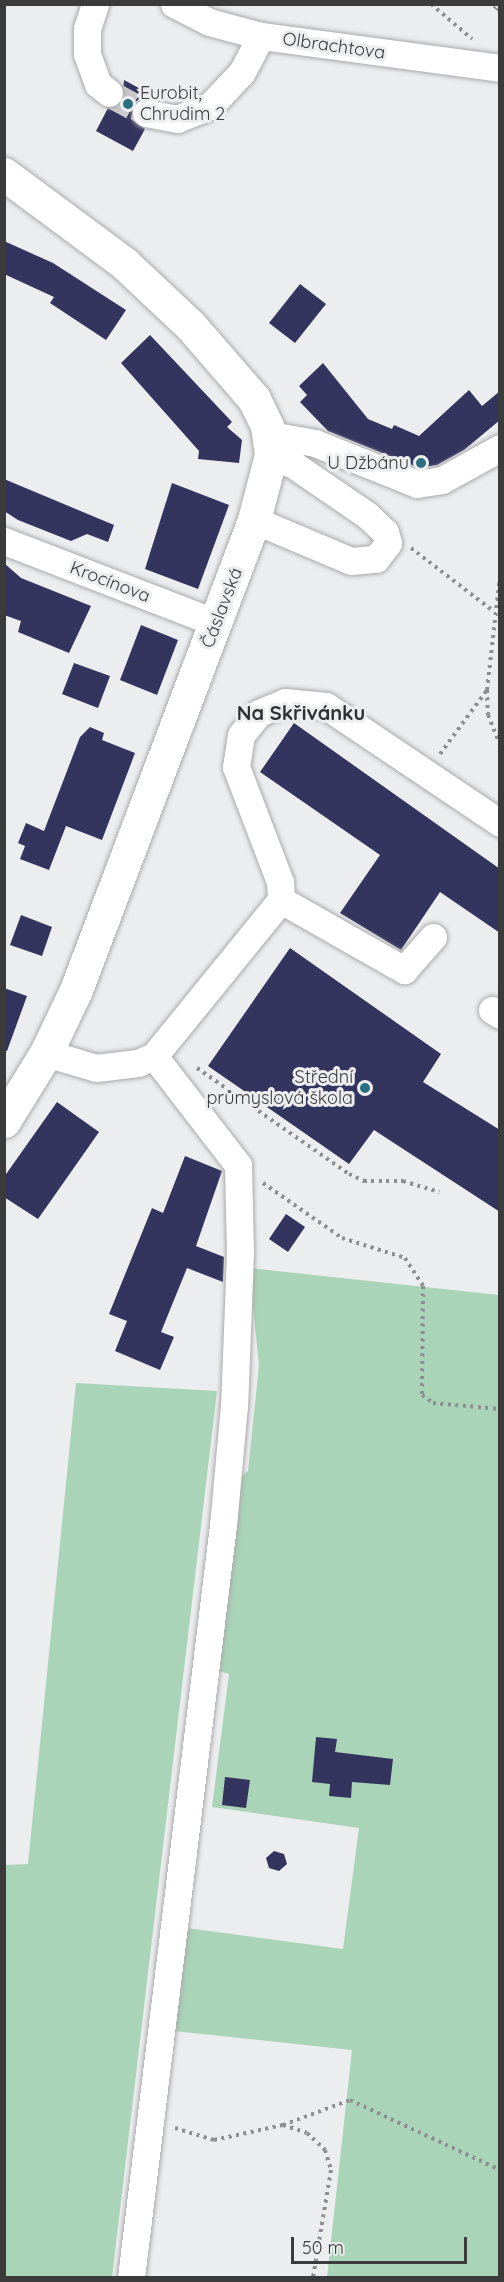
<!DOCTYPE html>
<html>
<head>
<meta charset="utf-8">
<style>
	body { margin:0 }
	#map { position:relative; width:504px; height:2282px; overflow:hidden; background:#ecedef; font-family:Quicksand,sans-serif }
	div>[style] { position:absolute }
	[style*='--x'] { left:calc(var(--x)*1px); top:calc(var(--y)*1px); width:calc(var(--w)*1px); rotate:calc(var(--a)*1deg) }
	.green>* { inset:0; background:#a9d4b7 }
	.building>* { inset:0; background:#34355e }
	.minor-tunnel>* { height:27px; margin-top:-13.5px; transform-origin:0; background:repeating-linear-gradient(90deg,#c9c9cb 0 27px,transparent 0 41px) }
	.path>* { height:4px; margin-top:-2px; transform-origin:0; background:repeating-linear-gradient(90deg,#8d8e8f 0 3px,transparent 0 7.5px) }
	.roads { filter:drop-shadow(0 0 2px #aaaaac) drop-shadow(0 0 2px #aaaaac) }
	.minor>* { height:27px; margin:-13.5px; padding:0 13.5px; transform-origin:13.5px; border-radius:13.5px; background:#fff }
	.major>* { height:33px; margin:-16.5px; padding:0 16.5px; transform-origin:16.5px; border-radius:16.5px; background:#fff }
	.rail>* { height:7px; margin-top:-3.5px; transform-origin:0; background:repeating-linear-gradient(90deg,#ecedef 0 14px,#8c8d8e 0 28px); box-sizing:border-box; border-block:2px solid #8c8d8e }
	.dots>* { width:16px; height:16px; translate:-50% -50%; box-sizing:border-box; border:3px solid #ecedef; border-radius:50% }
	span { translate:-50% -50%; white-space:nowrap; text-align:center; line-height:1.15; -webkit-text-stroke:6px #ecedef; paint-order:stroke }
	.street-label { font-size:18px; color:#3b3b3b }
	.poi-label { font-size:18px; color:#3b3b3b }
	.left { translate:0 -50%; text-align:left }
	.right { translate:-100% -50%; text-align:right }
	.neighbourhood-label { font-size:20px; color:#303031; font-weight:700 }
	.frame { position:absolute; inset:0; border:6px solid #3b3b3b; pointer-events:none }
	.scale { position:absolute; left:291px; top:2237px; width:176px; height:27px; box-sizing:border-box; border:3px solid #3b3b3b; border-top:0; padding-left:8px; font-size:18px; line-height:21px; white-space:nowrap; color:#3b3b3b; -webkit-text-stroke:4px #ecedef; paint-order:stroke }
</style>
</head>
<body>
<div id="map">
	<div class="green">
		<i style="clip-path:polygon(249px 1268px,499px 1295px,499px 2277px,327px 2277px,352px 2050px,174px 2031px,187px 1928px,343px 1949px,359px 1828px,212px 1807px,229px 1674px,215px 1670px,237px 1481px,248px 1471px,259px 1365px)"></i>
		<i style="clip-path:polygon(76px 1383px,217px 1391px,112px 2277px,5px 2277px,5px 1865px,28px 1864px)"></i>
	</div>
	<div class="building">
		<i style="clip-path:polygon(124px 80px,161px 100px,141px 98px,134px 103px,131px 119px,145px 129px,133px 151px,96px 131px,108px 108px,122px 102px)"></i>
		<i style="clip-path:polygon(4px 241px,53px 263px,126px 310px,106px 340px,50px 303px,54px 297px,4px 274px)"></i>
		<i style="clip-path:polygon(300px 284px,326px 304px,295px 343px,269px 323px)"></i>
		<i style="clip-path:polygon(150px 335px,232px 422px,227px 427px,242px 440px,239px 463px,198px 459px,199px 451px,121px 363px)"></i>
		<i style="clip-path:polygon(323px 363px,368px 419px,392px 429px,394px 425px,419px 436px,469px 390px,482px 406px,500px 391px,500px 420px,464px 450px,437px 465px,419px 468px,328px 431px,300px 402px,307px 395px,299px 386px)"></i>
		<i style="clip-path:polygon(4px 479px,114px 525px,108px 542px,87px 534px,71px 541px,18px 520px,4px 511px)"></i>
		<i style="clip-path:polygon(172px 483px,229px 505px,198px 589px,145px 569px)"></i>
		<i style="clip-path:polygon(4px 563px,21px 578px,91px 606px,69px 653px,18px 632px,21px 621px,4px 615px)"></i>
		<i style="clip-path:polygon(141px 625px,178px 640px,157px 695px,120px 680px)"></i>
		<i style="clip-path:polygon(74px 663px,110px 676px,98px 708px,62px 694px)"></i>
		<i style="clip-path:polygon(294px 723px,500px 869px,500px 933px,440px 892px,401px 950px,340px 913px,380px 855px,260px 772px)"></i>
		<i style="clip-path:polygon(90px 727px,104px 733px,102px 740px,135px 753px,102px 840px,66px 826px,49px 870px,20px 859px,25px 846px,18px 843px,26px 823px,44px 831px,80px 737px)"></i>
		<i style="clip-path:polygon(21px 915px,52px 927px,42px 956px,10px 945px)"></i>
		<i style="clip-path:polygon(290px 948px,441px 1054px,423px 1082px,500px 1130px,500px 1212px,374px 1130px,349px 1164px,208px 1066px)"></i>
		<i style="clip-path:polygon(4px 988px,27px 996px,7px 1051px,4px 1050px)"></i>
		<i style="clip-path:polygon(57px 1102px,99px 1132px,38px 1219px,4px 1197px,4px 1177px)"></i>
		<i style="clip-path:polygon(185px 1156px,222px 1171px,196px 1246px,224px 1257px,223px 1282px,187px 1268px,161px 1332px,174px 1337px,160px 1370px,115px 1351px,127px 1321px,109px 1314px,152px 1208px,163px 1213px)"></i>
		<i style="clip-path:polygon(286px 1214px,305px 1227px,288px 1252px,269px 1239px)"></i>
		<i style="clip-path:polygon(316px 1737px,337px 1739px,335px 1752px,393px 1759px,390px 1785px,352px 1782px,351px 1798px,329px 1796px,330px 1784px,312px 1782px)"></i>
		<i style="clip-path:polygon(225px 1777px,250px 1780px,246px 1808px,222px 1805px)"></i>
		<i style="clip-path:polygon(274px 1851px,284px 1854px,287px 1864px,279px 1871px,269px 1868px,266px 1858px)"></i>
	</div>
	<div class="minor-tunnel">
		<i style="--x:109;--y:93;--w:42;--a:28.4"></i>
	</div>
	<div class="path">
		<i style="--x:431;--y:4;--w:54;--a:40.5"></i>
		<i style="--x:411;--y:548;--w:103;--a:37.5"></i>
		<i style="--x:487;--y:690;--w:25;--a:88"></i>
		<i style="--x:488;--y:715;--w:32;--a:68"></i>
		<i style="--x:440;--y:754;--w:79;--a:-53.7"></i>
		<i style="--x:487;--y:690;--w:115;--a:-83.5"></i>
		<i style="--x:197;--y:1068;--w:185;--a:34.9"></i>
		<i style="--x:349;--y:1174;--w:17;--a:25"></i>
		<i style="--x:364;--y:1181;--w:39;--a:0"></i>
		<i style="--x:403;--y:1181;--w:38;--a:17"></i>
		<i style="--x:263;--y:1183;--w:96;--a:34.8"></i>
		<i style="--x:342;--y:1238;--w:66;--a:17.6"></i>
		<i style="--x:405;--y:1258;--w:33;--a:57"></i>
		<i style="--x:423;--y:1286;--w:109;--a:90.5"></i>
		<i style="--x:422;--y:1395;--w:14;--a:36"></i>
		<i style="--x:433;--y:1403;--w:67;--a:5.1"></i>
		<i style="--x:283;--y:2125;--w:25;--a:18"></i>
		<i style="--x:307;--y:2133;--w:25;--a:43"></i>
		<i style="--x:325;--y:2150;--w:21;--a:73"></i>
		<i style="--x:331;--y:2170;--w:109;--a:99.5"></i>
		<i style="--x:175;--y:2128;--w:41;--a:17.1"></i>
		<i style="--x:214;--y:2140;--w:71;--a:-12.3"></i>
		<i style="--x:283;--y:2125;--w:72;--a:-20.5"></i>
		<i style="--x:350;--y:2100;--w:166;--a:25"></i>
	</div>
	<div class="roads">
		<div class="minor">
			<i style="--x:95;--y:4;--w:26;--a:108"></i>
			<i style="--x:87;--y:29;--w:25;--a:90"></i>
			<i style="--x:87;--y:54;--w:32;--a:70"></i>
			<i style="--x:98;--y:84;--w:14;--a:39"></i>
			<i style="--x:174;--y:4;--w:39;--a:27"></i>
			<i style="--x:209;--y:22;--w:54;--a:15.1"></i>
			<i style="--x:261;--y:36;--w:241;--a:7.6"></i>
			<i style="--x:146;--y:113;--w:32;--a:11"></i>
			<i style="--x:177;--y:119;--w:37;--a:-22"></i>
			<i style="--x:211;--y:105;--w:45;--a:-46.8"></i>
			<i style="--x:242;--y:72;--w:41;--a:-62.2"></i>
			<i style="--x:270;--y:435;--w:46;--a:10.1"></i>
			<i style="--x:315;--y:443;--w:110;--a:21.9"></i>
			<i style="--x:417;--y:484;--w:25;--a:-9"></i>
			<i style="--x:442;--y:480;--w:66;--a:-28.9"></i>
			<i style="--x:254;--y:520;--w:105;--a:22.9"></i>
			<i style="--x:351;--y:561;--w:25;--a:-5"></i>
			<i style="--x:376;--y:559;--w:20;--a:-53"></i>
			<i style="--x:388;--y:543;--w:11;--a:-105"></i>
			<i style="--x:385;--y:532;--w:25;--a:-137"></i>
			<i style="--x:367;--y:515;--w:88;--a:-145.6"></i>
			<i style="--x:294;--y:465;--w:25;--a:-157"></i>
			<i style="--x:4;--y:541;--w:227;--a:21.1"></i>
			<i style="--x:281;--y:900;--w:142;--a:29.6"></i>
			<i style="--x:404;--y:970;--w:44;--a:-48.7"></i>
			<i style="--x:492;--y:1010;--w:9;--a:32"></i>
			<i style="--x:46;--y:1053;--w:52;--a:16.7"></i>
			<i style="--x:96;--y:1068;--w:42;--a:-6.8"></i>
			<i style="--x:138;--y:1063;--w:17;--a:-24"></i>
			<i style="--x:154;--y:1056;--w:138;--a:52.4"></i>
			<i style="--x:238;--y:1165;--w:87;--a:88.7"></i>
			<i style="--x:240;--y:1252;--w:153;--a:92.2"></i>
			<i style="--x:234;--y:1405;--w:121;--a:95.2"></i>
			<i style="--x:223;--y:1525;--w:759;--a:96.97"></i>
			<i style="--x:154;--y:1056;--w:201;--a:-50.9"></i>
			<i style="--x:281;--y:900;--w:18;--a:-93"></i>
			<i style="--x:280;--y:882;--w:123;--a:-110.9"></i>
			<i style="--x:236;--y:767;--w:32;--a:-81"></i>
			<i style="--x:241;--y:735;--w:28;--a:-51"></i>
			<i style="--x:259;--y:713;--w:28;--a:-23"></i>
			<i style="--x:285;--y:702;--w:41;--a:5.6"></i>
			<i style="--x:326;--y:706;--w:210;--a:33.9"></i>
		</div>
		<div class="major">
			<i style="--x:4;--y:174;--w:151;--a:36.6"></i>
			<i style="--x:125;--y:264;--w:89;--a:43.2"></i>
			<i style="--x:190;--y:325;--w:98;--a:49.1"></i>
			<i style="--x:254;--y:399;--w:30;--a:64"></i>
			<i style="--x:267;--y:426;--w:29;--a:82"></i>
			<i style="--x:271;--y:455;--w:67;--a:104.7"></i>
			<i style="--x:254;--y:520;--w:503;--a:110.74"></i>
			<i style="--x:76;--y:990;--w:70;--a:115.5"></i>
			<i style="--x:46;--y:1053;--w:80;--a:121.7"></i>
		</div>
	</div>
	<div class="rail">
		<i style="--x:495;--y:4;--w:6;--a:39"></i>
	</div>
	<div class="dots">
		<i style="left:128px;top:104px;background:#2b6f80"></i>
		<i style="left:421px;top:463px;background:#2b6f80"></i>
		<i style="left:365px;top:1088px;background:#2b6f80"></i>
	</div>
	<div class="street-label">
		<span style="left:334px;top:46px;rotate:8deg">Olbrachtova</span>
		<span style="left:110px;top:582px;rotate:21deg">Krocínova</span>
		<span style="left:222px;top:608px;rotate:-69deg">Čáslavská</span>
	</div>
	<div class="poi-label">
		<span class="left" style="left:140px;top:104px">Eurobit,<br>Chrudim 2</span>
		<span class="right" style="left:409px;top:463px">U Džbánu</span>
		<span class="right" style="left:353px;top:1088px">Střední<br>průmyslová škola</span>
	</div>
	<div class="neighbourhood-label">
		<span style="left:301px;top:712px">Na Skřivánku</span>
	</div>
	<div class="frame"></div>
	<div class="scale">50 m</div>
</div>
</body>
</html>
